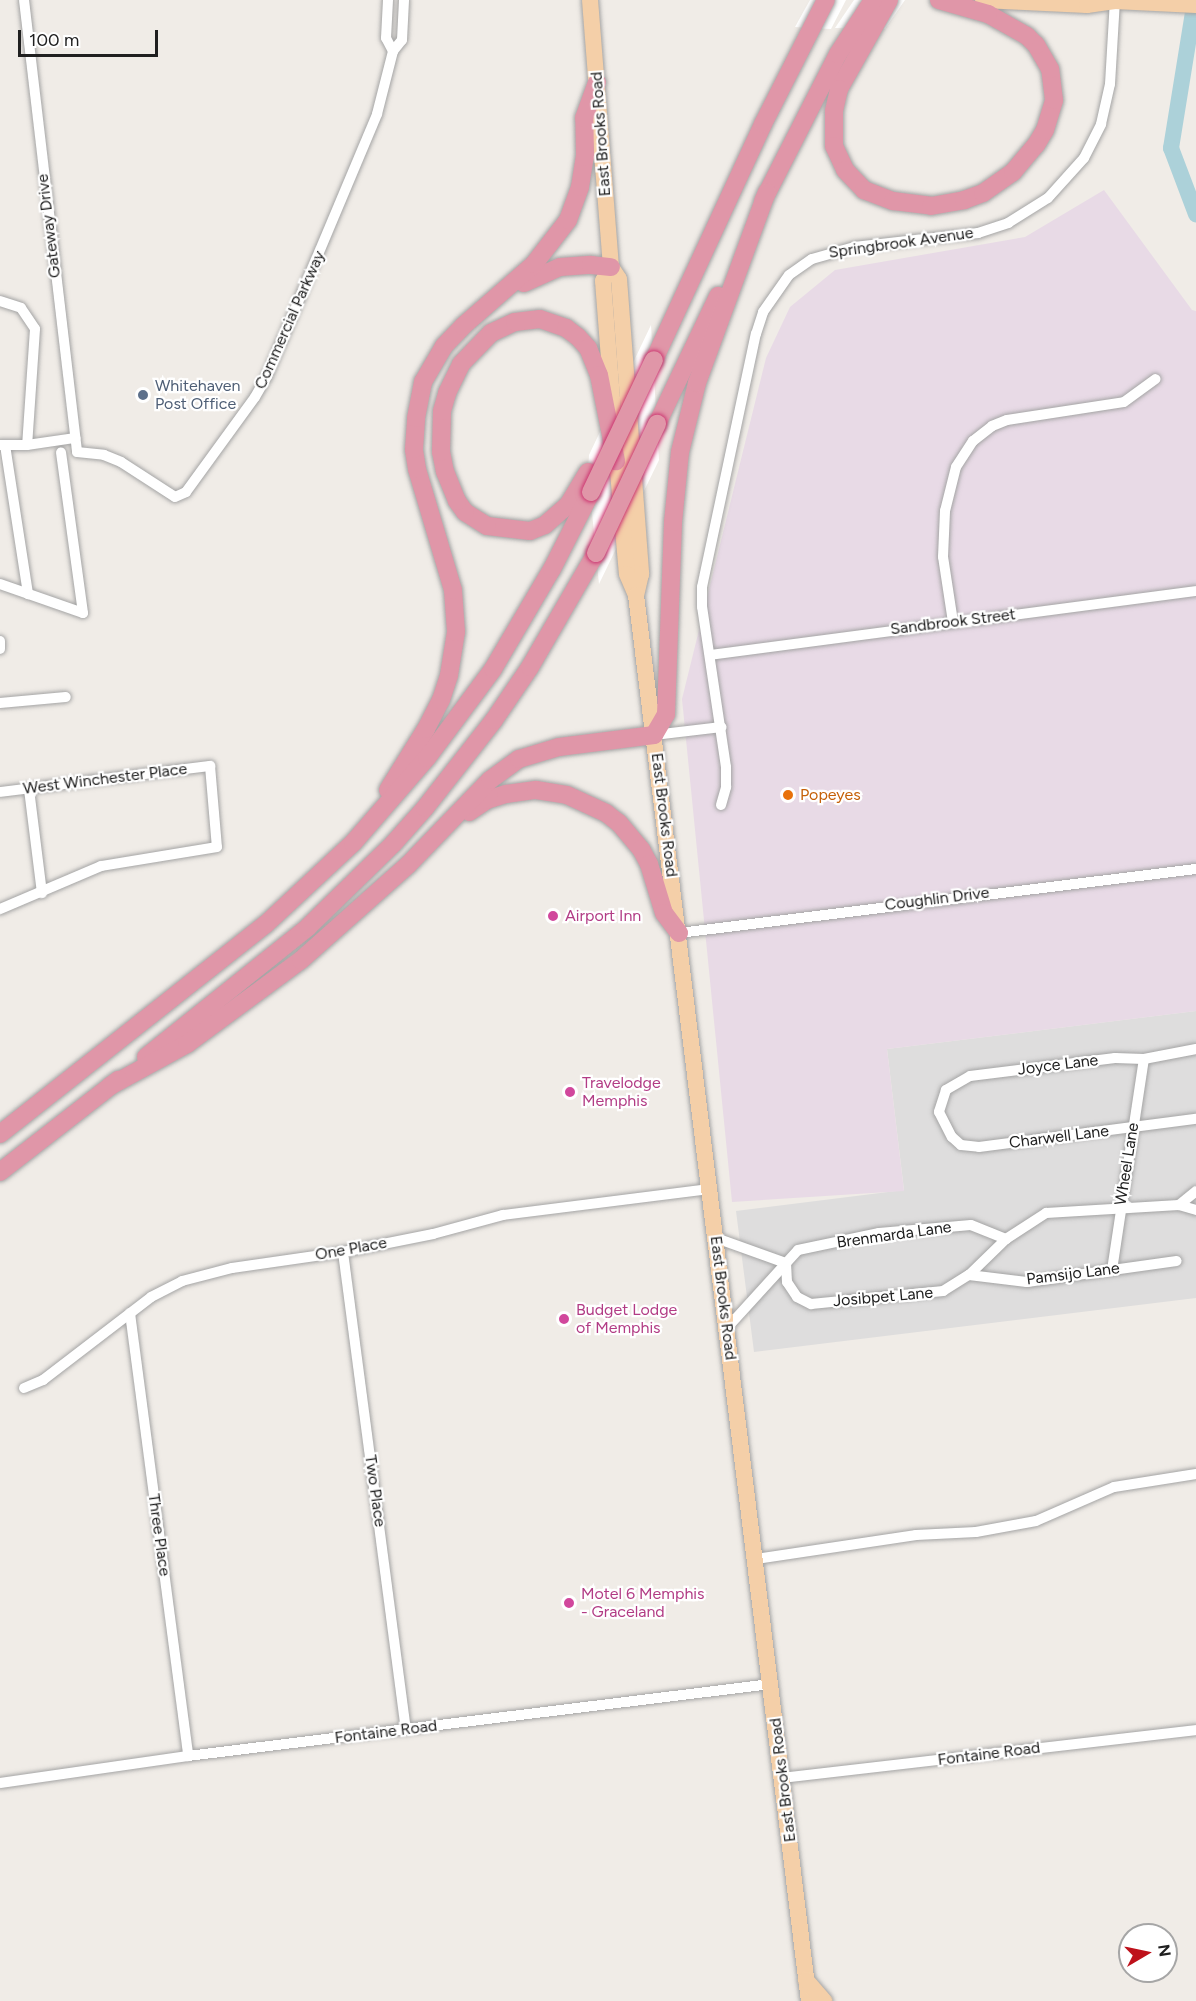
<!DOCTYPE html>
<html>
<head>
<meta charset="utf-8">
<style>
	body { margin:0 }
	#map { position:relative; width:1196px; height:2001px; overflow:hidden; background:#f0ece7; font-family:Figtree,sans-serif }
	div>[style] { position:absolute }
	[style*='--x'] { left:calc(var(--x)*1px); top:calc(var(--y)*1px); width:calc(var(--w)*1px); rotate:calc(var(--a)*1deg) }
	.residential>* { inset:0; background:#dedddd }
	.industrial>* { inset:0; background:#e8dae6 }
	.pier>* { inset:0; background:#fff }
	.river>* { height:16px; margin:-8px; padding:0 8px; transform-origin:8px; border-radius:8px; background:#acd1d9 }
	.roads { filter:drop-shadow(0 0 2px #a4a4a4) drop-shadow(0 0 2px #a4a4a4) }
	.street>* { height:10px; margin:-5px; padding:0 5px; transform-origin:5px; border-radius:5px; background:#fff }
	.primary>* { height:16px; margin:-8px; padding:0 8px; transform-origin:8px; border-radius:8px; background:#f4cfa8 }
	.highway>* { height:18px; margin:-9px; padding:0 9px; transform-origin:9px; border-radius:9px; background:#e096a8 }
	.bridges { filter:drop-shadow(0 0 2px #cc3671) drop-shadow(0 0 2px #cc3671) }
	.highway-bridge>* { height:18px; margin:-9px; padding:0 9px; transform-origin:9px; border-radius:9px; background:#e096a8 }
	.dots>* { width:16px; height:16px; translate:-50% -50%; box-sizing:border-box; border:3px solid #fff; border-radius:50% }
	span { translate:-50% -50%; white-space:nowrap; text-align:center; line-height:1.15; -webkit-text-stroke:4.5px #fff; paint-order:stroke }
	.street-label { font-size:16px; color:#202020 }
	.service-label { font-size:16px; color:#4e5e75 }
	.left { translate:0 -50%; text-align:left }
	.food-label { font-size:16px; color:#c56008 }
	.hotel-label { font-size:16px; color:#b23c85 }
	.north { position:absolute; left:1118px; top:1923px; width:60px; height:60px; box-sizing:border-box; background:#fff; border:2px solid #a6a6a6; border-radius:50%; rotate:81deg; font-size:16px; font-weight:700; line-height:24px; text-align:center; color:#202020 }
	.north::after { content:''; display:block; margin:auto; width:21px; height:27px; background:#be111b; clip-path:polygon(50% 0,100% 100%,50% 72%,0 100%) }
	.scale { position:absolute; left:18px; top:30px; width:140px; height:27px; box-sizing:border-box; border:3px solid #202020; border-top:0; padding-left:8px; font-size:18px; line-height:21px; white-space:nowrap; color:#202020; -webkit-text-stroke:4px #fff; paint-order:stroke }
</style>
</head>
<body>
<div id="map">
	<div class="residential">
		<i style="clip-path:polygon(1196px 1011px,1196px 1298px,754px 1352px,736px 1211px,904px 1190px,887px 1049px)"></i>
	</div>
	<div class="industrial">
		<i style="clip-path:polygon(1104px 190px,1192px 310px,1196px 311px,1196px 1011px,887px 1049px,904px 1191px,732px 1202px,682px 699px,766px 358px,790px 307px,835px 270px,1025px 237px)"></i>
	</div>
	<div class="pier">
		<i style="clip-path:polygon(810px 0,846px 0,831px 29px,795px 27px)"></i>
		<i style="clip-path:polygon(854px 0,905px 0,885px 29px,835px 28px)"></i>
		<i style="clip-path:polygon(651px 325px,659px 460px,599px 584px,588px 472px,589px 455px)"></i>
	</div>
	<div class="river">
		<i style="--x:1195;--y:0;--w:150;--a:99.2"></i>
		<i style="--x:1171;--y:148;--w:71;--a:69.3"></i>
	</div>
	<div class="roads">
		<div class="street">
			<i style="--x:24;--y:0;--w:455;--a:83.3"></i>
			<i style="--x:77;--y:452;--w:27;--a:6"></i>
			<i style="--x:104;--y:455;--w:18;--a:22"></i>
			<i style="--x:121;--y:462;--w:64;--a:32.9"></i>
			<i style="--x:175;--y:497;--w:12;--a:-24"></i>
			<i style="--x:186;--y:492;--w:117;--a:-54"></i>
			<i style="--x:255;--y:397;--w:24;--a:-60"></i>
			<i style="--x:267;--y:376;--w:284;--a:-67.2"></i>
			<i style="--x:377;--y:114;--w:65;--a:-75.7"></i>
			<i style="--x:388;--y:0;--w:38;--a:93"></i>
			<i style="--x:386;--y:38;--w:15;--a:62"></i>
			<i style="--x:393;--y:51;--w:14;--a:-51"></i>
			<i style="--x:402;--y:40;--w:40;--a:-87.1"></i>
			<i style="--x:0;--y:301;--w:22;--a:18"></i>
			<i style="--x:21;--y:308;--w:25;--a:56"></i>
			<i style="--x:35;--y:329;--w:116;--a:93.9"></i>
			<i style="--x:0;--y:445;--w:27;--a:0"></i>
			<i style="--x:27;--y:445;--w:49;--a:-8.3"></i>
			<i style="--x:5;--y:445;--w:151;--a:81.2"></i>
			<i style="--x:0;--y:584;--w:88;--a:19.3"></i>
			<i style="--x:83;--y:613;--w:162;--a:-97.8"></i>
			<i style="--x:953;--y:622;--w:66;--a:-98.7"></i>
			<i style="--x:943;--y:557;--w:46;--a:-87.5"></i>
			<i style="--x:945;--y:511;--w:45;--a:-76"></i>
			<i style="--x:956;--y:467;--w:31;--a:-57"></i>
			<i style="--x:973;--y:441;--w:24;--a:-38"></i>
			<i style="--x:992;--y:426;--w:16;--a:-22"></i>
			<i style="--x:1007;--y:420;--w:118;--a:-8.7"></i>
			<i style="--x:1124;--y:402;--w:39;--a:-36"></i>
			<i style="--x:0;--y:641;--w:8;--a:90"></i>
			<i style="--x:710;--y:655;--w:490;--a:-7.5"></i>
			<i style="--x:0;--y:703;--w:66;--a:-5.2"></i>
			<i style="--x:654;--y:735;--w:68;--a:-6.7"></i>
			<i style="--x:29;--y:789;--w:105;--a:82.9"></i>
			<i style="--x:0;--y:792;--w:212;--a:-7.1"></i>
			<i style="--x:210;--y:766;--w:81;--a:85.1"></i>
			<i style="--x:217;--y:847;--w:118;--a:170.7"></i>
			<i style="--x:101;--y:866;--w:110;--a:156.9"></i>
			<i style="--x:721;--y:805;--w:19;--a:-74"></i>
			<i style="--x:726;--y:787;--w:20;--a:-90"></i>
			<i style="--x:726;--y:767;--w:162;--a:-98.5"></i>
			<i style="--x:702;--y:607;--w:20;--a:-90"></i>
			<i style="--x:702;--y:587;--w:259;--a:-78"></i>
			<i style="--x:756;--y:334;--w:23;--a:-72"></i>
			<i style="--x:763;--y:312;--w:45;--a:-54.9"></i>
			<i style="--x:789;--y:275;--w:28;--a:-35"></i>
			<i style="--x:812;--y:259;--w:44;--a:-15.9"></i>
			<i style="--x:854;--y:247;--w:125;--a:-6.4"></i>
			<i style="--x:978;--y:233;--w:32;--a:-18"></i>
			<i style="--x:1008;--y:223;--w:47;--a:-32"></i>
			<i style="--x:1048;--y:198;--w:54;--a:-48"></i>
			<i style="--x:1084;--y:158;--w:38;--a:-63"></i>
			<i style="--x:1101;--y:124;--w:41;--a:-77.3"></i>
			<i style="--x:1110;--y:84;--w:83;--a:-86.6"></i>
			<i style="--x:679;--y:933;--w:521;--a:-7.06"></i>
			<i style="--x:1196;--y:1049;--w:53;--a:169.1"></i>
			<i style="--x:1144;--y:1059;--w:29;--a:-178"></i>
			<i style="--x:1115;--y:1058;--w:146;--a:172.9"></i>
			<i style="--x:970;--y:1076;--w:28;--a:150"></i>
			<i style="--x:946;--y:1090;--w:23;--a:108"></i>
			<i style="--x:939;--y:1112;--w:28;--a:63"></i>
			<i style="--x:952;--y:1137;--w:12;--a:42"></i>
			<i style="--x:961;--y:1145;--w:18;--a:6"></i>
			<i style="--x:979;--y:1147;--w:219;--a:-7.4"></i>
			<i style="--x:1179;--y:1205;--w:22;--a:-39"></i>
			<i style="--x:716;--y:1238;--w:74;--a:19.7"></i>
			<i style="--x:343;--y:1252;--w:482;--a:82.5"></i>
			<i style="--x:786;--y:1263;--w:19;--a:87"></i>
			<i style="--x:787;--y:1282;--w:18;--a:56"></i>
			<i style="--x:797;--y:1297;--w:16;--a:27"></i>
			<i style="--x:811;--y:1304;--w:133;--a:-5.6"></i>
			<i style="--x:943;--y:1291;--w:31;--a:-32"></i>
			<i style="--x:969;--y:1275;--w:52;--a:-44.2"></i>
			<i style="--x:1006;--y:1239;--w:48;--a:-33"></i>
			<i style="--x:1046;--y:1213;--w:133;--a:-3.4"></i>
			<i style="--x:1179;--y:1205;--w:18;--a:16"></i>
			<i style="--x:1112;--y:1270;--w:213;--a:-81.4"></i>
			<i style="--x:969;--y:1275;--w:58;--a:6.9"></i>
			<i style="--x:1027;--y:1282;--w:151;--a:-8"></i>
			<i style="--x:130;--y:1313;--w:447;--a:82.5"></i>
			<i style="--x:727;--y:1328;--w:105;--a:-47.7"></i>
			<i style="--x:798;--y:1250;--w:83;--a:-11.9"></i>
			<i style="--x:879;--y:1233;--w:92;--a:-5"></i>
			<i style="--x:971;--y:1225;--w:38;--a:22"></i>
			<i style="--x:24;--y:1388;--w:21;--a:-23"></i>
			<i style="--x:43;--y:1380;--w:136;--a:-37.5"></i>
			<i style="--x:151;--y:1297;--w:35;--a:-27"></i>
			<i style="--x:182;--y:1281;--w:52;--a:-14.6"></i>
			<i style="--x:232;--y:1268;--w:112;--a:-8.2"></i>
			<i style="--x:343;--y:1252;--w:92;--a:-11.3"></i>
			<i style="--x:433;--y:1234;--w:73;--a:-15.2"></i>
			<i style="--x:503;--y:1215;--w:209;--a:-7.2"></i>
			<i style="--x:756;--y:1559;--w:162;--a:-8.5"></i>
			<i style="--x:916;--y:1535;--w:60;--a:-2.9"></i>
			<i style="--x:976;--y:1532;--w:61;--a:-10.4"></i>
			<i style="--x:1036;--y:1521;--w:85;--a:-23.6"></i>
			<i style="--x:1114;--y:1487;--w:83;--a:-9"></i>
			<i style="--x:782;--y:1778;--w:417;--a:-6.6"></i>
			<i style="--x:0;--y:1783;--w:190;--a:-8.2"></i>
			<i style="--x:188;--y:1756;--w:587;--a:-7.04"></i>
		</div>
		<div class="primary">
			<i style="--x:590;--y:0;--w:268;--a:85.5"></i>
			<i style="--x:611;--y:267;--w:14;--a:56"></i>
			<i style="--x:619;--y:279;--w:296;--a:85.7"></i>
			<i style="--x:641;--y:574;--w:22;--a:103"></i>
			<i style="--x:983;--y:0;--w:104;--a:2.8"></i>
			<i style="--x:1087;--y:5;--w:28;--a:-8"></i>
			<i style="--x:1115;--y:1;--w:81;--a:2.8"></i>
			<i style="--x:611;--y:267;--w:16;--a:120"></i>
			<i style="--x:603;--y:281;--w:130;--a:85.6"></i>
			<i style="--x:616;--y:449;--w:125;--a:85"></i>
			<i style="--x:627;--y:574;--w:23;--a:67"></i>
			<i style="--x:636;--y:595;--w:1417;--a:82.99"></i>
			<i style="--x:806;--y:1980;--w:28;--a:49"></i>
		</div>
		<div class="highway">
			<i style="--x:889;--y:0;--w:102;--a:119.3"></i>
			<i style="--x:839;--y:89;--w:23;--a:103"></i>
			<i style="--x:834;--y:111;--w:35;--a:90"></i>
			<i style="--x:834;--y:146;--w:26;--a:65"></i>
			<i style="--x:845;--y:170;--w:28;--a:46"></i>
			<i style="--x:864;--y:190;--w:31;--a:21"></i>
			<i style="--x:893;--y:201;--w:38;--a:7"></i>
			<i style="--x:931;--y:206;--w:34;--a:-10"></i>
			<i style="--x:964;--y:200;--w:20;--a:-20"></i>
			<i style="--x:983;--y:193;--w:37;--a:-35"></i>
			<i style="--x:1013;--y:172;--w:35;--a:-50"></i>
			<i style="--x:1036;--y:145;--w:17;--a:-59"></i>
			<i style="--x:1045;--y:130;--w:31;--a:-73"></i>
			<i style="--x:1054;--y:100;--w:31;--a:-97"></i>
			<i style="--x:1050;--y:69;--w:28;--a:-120"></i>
			<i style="--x:1036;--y:45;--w:13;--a:-135"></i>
			<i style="--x:1027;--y:36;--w:45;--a:-150.6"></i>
			<i style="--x:988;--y:14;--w:51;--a:-164.1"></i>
			<i style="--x:763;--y:201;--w:165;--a:-63"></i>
			<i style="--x:838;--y:54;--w:64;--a:-57.1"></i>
			<i style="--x:524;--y:283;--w:39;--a:-24"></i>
			<i style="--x:560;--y:267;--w:31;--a:-4"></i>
			<i style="--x:591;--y:265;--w:20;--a:6"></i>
			<i style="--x:654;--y:360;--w:260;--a:-65.2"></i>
			<i style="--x:763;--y:124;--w:139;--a:-63.1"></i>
			<i style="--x:657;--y:424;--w:142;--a:-64.5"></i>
			<i style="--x:588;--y:472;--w:37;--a:121"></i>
			<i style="--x:569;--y:504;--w:32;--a:139"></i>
			<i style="--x:545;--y:525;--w:16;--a:158"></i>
			<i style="--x:530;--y:531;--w:43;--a:-173.4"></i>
			<i style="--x:487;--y:526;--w:26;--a:-148"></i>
			<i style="--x:465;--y:512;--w:14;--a:-126"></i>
			<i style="--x:457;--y:501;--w:31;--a:-112"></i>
			<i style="--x:445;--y:472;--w:20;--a:-101"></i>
			<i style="--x:441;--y:452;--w:41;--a:-88.6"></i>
			<i style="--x:442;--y:411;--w:19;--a:-74"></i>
			<i style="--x:447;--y:393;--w:32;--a:-64"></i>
			<i style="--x:461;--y:364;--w:43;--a:-45.9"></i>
			<i style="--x:491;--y:333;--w:26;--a:-25"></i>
			<i style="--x:515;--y:322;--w:25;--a:-7"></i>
			<i style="--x:540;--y:319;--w:28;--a:19"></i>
			<i style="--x:566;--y:328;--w:15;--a:37"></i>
			<i style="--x:578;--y:337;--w:15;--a:48"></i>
			<i style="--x:588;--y:348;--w:29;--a:68"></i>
			<i style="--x:599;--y:375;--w:88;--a:78.8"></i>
			<i style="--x:388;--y:790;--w:72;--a:-58.1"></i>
			<i style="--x:426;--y:729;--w:33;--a:-63"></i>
			<i style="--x:441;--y:700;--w:26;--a:-72"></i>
			<i style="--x:449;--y:675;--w:44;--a:-80.8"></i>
			<i style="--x:456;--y:632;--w:42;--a:-94.1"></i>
			<i style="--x:453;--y:590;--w:126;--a:-106.6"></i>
			<i style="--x:417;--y:469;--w:20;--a:-99"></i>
			<i style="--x:414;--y:449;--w:31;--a:-86"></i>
			<i style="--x:416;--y:418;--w:37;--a:-79"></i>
			<i style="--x:423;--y:382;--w:42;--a:-59.7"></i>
			<i style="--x:444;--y:346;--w:28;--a:-46"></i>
			<i style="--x:463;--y:326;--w:94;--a:-41.1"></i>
			<i style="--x:534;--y:264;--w:56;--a:-52.3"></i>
			<i style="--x:568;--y:220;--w:35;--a:-70"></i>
			<i style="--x:580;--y:187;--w:30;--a:-81"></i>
			<i style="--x:585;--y:157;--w:39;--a:-91"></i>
			<i style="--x:584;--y:118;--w:38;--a:-70"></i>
			<i style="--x:469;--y:812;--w:22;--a:-34"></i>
			<i style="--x:487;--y:800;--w:20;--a:-18"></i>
			<i style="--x:506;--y:794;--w:30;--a:-8"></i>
			<i style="--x:536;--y:790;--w:31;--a:9"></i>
			<i style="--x:567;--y:795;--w:43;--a:24.8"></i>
			<i style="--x:606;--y:813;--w:16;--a:38"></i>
			<i style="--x:619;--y:823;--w:34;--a:50"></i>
			<i style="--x:641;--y:849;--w:17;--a:62"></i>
			<i style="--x:649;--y:864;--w:51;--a:73"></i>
			<i style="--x:664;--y:913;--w:25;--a:53"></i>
			<i style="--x:146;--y:1057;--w:208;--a:-38.7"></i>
			<i style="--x:308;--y:927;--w:119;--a:-44.3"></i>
			<i style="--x:393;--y:844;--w:48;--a:-48.4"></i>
			<i style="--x:425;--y:808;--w:112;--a:-51.9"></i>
			<i style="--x:494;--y:720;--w:64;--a:-55.8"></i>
			<i style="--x:530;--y:667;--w:132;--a:-59.9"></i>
			<i style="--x:110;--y:1086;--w:88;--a:-28.6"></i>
			<i style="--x:187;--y:1044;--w:142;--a:-36.4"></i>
			<i style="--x:301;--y:960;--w:143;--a:-41.6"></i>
			<i style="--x:408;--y:865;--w:118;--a:-46"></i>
			<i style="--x:490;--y:780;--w:36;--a:-36"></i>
			<i style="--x:519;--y:759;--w:42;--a:-16.7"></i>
			<i style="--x:559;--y:747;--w:96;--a:-7.2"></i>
			<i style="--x:654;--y:735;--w:24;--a:-60"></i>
			<i style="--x:666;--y:714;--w:192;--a:-87.9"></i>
			<i style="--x:673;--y:522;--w:70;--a:-84.3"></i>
			<i style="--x:680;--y:452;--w:71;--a:-76.2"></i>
			<i style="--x:697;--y:383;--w:203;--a:-69.9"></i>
			<i style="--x:0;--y:1134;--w:339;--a:-38.3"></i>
			<i style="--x:266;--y:924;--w:119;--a:-43"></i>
			<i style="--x:353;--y:843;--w:113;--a:-49"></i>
			<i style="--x:427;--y:758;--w:111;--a:-53.4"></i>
			<i style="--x:493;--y:669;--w:116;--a:-59.5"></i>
			<i style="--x:552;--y:569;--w:86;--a:-63.1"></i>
			<i style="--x:0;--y:1172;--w:150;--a:-37.9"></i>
		</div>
	</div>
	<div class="bridges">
		<div class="highway-bridge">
			<i style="--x:591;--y:492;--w:146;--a:-64.5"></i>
			<i style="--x:596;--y:553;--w:143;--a:-64.7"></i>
		</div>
	</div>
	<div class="dots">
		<i style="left:143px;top:395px;background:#5c6f8a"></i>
		<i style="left:788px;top:795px;background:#e8710a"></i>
		<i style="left:553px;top:916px;background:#d1479c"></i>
		<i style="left:570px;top:1092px;background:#d1479c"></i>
		<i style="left:564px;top:1319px;background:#d1479c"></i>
		<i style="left:569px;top:1603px;background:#d1479c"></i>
	</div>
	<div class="street-label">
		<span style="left:601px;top:134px;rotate:-94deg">East Brooks Road</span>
		<span style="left:49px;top:226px;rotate:-97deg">Gateway Drive</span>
		<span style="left:901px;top:243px;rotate:-8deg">Springbrook Avenue</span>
		<span style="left:290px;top:320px;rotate:-66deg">Commercial Parkway</span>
		<span style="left:953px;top:622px;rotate:-7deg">Sandbrook Street</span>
		<span style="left:105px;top:779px;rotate:-7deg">West Winchester Place</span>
		<span style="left:664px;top:815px;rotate:83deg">East Brooks Road</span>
		<span style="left:937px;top:899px;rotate:-7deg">Coughlin Drive</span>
		<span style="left:1058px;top:1065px;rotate:-7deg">Joyce Lane</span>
		<span style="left:1059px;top:1137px;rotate:-7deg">Charwell Lane</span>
		<span style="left:1127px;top:1164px;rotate:-81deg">Wheel Lane</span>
		<span style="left:894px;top:1235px;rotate:-8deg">Brenmarda Lane</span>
		<span style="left:351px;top:1249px;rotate:-10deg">One Place</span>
		<span style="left:1073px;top:1274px;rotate:-7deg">Pamsijo Lane</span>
		<span style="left:883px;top:1297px;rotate:-5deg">Josibpet Lane</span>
		<span style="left:723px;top:1298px;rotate:83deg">East Brooks Road</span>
		<span style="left:375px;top:1491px;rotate:82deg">Two Place</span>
		<span style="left:159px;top:1535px;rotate:82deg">Three Place</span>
		<span style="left:386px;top:1732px;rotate:-7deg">Fontaine Road</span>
		<span style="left:989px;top:1754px;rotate:-7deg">Fontaine Road</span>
		<span style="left:783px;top:1780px;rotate:-97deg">East Brooks Road</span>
	</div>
	<div class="service-label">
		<span class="left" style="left:155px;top:395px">Whitehaven<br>Post Office</span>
	</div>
	<div class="food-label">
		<span class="left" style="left:800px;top:795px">Popeyes</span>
	</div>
	<div class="hotel-label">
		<span class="left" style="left:565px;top:916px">Airport Inn</span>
		<span class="left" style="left:582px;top:1092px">Travelodge<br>Memphis</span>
		<span class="left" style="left:576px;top:1319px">Budget Lodge<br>of Memphis</span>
		<span class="left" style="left:581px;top:1603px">Motel 6 Memphis<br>- Graceland</span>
	</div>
	<div class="north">N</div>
	<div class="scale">100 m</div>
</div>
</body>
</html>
